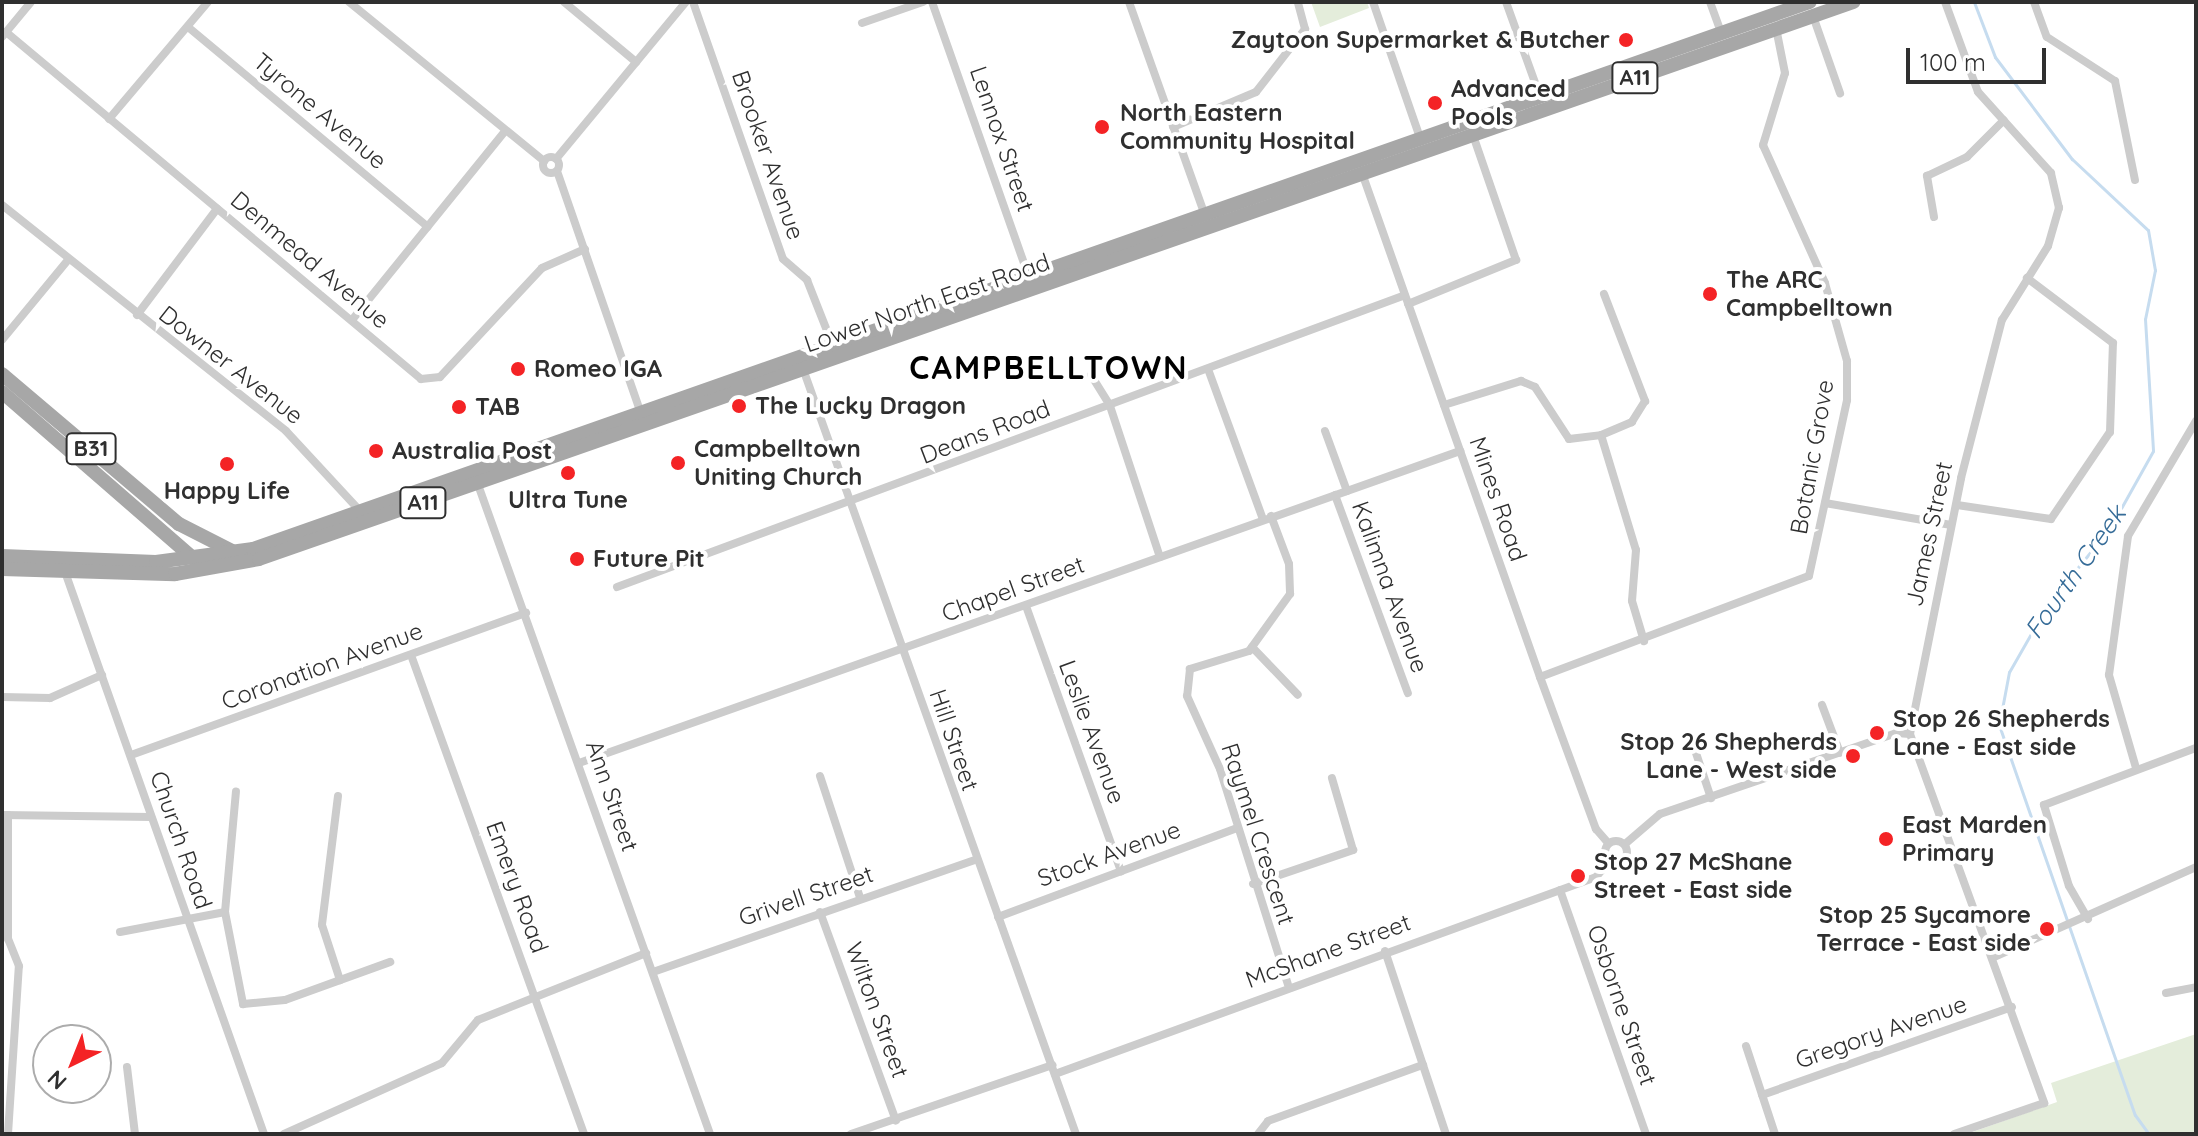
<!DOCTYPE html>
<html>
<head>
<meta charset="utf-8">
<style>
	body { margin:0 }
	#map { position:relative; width:2198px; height:1136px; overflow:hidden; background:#fff; font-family:Quicksand,sans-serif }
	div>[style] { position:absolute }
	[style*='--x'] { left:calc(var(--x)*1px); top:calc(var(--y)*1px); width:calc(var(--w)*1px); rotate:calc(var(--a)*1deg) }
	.green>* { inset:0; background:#e4eddb }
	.stream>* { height:3px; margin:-1.5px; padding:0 1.5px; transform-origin:1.5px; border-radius:1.5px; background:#c6dcef }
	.minor>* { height:8px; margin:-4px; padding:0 4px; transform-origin:4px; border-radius:4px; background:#ccc }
	.minor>.ring { margin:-4px; padding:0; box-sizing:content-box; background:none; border:8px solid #ccc; border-radius:50% }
	.primary>* { height:14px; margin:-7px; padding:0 7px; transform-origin:7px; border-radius:7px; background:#a7a7a7 }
	.dots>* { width:22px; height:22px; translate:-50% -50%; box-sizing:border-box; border:4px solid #fff; border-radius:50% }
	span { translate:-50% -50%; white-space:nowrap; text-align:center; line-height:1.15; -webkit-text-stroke:8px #fff; paint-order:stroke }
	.shield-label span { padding:2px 6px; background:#fff; border:2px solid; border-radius:6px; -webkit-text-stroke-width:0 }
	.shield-label { font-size:22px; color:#2f2f2f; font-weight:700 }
	.poi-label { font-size:24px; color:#2f2f2f; font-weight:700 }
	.right { translate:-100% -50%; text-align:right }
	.left { translate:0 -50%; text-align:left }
	.street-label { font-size:24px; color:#2f2f2f }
	.water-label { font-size:26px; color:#366c98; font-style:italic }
	.district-label { font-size:32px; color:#000; font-weight:700; letter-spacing:2px }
	.frame { position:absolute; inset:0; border:4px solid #2f2f2f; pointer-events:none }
	.north { position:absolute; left:32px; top:1024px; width:80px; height:80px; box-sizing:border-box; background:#fff; border:2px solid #acacac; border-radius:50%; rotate:223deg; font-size:22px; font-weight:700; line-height:32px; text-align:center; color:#2f2f2f }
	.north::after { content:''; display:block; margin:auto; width:28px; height:36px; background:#f42325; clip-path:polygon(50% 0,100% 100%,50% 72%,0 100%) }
	.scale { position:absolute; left:1906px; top:48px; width:140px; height:36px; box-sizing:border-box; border:4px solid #2f2f2f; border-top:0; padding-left:10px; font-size:24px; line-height:28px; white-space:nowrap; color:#2f2f2f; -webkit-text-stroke:6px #fff; paint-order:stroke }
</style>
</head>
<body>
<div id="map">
	<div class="green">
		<i style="clip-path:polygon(1311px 2px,1367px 2px,1369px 8px,1320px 27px)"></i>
		<i style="clip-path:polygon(2196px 1034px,2196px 1134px,1967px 1134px,2057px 1102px,2051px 1083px)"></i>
	</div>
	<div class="stream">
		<i style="--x:1974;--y:2;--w:59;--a:69.1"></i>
		<i style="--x:1995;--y:57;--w:128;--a:53"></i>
		<i style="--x:2072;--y:159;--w:104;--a:43.1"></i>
		<i style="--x:2148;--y:230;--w:41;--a:80.1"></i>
		<i style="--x:2155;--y:270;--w:50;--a:101.5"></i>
		<i style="--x:2145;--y:319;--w:132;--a:86.5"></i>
		<i style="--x:2153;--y:451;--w:88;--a:119.2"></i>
		<i style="--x:2110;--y:528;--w:98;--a:129.2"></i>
		<i style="--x:2048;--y:604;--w:78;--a:119.8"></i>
		<i style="--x:2009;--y:672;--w:54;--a:100.7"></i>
		<i style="--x:1999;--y:725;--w:413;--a:70.8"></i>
		<i style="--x:2135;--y:1115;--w:24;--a:54"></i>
	</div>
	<div class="minor">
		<i style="--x:349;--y:2;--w:252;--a:39.2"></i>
		<i style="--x:564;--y:2;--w:94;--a:39.8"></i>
		<i style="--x:693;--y:2;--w:272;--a:70.7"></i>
		<i style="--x:783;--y:259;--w:32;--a:41"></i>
		<i style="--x:807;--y:280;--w:71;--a:68.5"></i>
		<i style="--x:932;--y:2;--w:292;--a:70.6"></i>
		<i style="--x:1129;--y:2;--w:227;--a:70.4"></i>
		<i style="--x:1373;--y:2;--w:147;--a:70.9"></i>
		<i style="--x:1506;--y:2;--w:103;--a:70.2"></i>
		<i style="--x:1710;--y:2;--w:35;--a:70"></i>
		<i style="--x:2034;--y:2;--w:37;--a:70"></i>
		<i style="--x:2047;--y:37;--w:81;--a:32.9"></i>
		<i style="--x:2115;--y:81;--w:101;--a:78.6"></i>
		<i style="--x:1813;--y:16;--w:82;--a:70.7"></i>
		<i style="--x:862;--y:23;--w:65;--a:-19"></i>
		<i style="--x:188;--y:27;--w:312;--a:39.8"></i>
		<i style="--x:6;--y:32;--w:541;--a:39.9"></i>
		<i style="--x:421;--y:379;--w:19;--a:-6"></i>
		<i style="--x:440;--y:377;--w:149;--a:-46.9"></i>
		<i style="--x:542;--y:268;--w:47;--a:-23.8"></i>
		<i style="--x:2;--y:37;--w:45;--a:-50.4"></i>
		<i style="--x:109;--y:119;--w:153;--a:-49.8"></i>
		<i style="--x:1173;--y:127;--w:90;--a:-22.9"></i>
		<i style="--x:1256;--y:92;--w:80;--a:-52.1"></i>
		<i style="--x:1305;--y:29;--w:28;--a:-105"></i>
		<i class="ring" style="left:543px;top:157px;width:8px;height:8px"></i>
		<i style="--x:556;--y:159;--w:204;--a:-50.4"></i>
		<i style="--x:557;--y:171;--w:259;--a:70.9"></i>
		<i style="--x:1362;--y:173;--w:535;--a:70.55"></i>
		<i style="--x:1540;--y:677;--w:162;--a:69.8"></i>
		<i style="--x:1596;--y:829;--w:18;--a:49"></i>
		<i style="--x:2;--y:205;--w:363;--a:38.5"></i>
		<i style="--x:286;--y:431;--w:109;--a:47.2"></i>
		<i style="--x:1934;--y:217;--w:42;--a:-99.7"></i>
		<i style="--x:1927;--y:176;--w:44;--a:-25.4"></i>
		<i style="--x:1967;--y:157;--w:52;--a:-45"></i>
		<i style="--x:1604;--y:294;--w:115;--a:69"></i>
		<i style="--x:1645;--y:401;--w:25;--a:122"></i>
		<i style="--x:1632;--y:422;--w:34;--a:157"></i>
		<i style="--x:1601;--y:435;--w:120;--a:73.1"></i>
		<i style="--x:1636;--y:550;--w:51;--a:94.5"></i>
		<i style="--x:1632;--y:601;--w:42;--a:73.3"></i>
		<i style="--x:1408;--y:304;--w:117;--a:-22.2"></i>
		<i style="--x:1516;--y:260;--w:132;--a:-109"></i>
		<i style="--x:137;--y:315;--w:133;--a:-53"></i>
		<i style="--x:352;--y:320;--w:243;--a:-51"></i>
		<i style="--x:2;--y:340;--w:104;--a:-50.5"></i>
		<i style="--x:802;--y:366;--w:815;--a:70.37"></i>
		<i style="--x:1208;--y:369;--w:160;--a:69.9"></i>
		<i style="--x:1091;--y:375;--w:36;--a:58"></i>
		<i style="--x:1110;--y:406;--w:159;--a:71.7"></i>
		<i style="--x:1444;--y:405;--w:81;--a:-17.3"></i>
		<i style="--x:1521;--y:381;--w:15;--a:23"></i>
		<i style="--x:1535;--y:387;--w:62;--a:56.8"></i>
		<i style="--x:1569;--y:439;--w:32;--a:-7"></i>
		<i style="--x:1325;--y:431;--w:64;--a:69.9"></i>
		<i style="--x:476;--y:479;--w:696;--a:70.34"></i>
		<i style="--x:1335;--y:495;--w:211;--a:69.8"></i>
		<i style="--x:1825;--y:503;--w:128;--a:9.9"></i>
		<i style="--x:1957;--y:505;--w:95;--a:8.5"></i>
		<i style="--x:2051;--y:519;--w:105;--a:-55.9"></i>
		<i style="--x:2110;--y:432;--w:89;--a:-88.1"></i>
		<i style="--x:2113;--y:343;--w:108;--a:-142.9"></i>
		<i style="--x:1271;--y:516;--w:51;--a:69.4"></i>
		<i style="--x:1289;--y:564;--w:30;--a:88"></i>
		<i style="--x:1290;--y:594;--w:70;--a:125.7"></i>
		<i style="--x:1249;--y:651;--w:62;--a:163"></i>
		<i style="--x:1190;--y:669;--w:27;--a:96"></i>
		<i style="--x:1187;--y:696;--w:80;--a:65.7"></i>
		<i style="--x:1220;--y:769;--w:226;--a:72.5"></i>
		<i style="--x:64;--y:569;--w:599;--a:70.51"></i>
		<i style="--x:617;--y:587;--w:840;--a:-20.33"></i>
		<i style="--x:1026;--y:606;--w:282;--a:70.3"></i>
		<i style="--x:1252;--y:647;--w:66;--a:46.2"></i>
		<i style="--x:411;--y:655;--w:509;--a:70.14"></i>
		<i style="--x:1540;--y:677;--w:287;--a:-20.6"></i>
		<i style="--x:1809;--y:576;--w:180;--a:-77.8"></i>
		<i style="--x:1847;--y:400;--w:39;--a:-90"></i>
		<i style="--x:1847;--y:361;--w:81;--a:-105.8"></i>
		<i style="--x:1825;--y:283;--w:151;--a:-114.2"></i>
		<i style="--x:1763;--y:145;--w:75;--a:-73"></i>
		<i style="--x:1785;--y:73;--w:46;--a:-101.3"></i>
		<i style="--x:2;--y:697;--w:48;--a:1.2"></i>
		<i style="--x:50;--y:698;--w:57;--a:-23.9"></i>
		<i style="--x:1822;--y:705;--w:51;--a:69.4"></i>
		<i style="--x:1910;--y:734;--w:261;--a:-78.7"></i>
		<i style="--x:1961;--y:478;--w:163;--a:-75.5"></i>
		<i style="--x:2002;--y:320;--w:87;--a:-58.1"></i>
		<i style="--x:2048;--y:246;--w:40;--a:-74"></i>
		<i style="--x:2059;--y:208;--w:36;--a:-103"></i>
		<i style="--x:2051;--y:173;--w:109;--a:-132"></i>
		<i style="--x:1978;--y:92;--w:96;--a:-110.1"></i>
		<i style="--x:1910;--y:734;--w:393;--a:70"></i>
		<i style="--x:2044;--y:1103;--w:95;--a:161"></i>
		<i style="--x:1694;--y:747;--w:54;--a:71.6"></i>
		<i style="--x:131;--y:755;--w:420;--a:-19.8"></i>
		<i style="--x:579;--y:763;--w:935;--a:-19.5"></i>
		<i style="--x:2136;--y:768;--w:97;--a:-106.2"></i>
		<i style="--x:2109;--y:675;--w:140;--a:-82.2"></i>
		<i style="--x:2128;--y:536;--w:134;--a:-59.4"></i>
		<i style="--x:820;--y:776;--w:128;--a:71.8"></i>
		<i style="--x:338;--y:796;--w:130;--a:97.1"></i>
		<i style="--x:322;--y:925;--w:58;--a:71.9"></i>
		<i style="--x:2;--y:815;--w:149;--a:0.8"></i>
		<i class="ring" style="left:1605px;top:841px;width:14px;height:14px"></i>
		<i style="--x:1625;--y:844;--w:46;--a:-40.6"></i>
		<i style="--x:1660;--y:814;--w:250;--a:-18.9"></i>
		<i style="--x:1896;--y:733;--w:14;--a:4"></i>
		<i style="--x:1253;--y:884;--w:106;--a:-18.8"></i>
		<i style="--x:1353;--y:850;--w:75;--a:-106.3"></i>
		<i style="--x:1560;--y:890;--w:259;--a:70.6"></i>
		<i style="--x:225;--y:912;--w:121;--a:-84.8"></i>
		<i style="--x:820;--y:912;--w:222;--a:70"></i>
		<i style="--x:998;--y:917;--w:253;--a:-20.4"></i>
		<i style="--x:2088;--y:919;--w:38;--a:-120"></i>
		<i style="--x:2069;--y:886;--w:85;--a:-107.2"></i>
		<i style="--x:2044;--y:805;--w:162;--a:-20.6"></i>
		<i style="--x:120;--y:932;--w:107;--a:-10.8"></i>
		<i style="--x:225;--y:912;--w:94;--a:78.9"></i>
		<i style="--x:243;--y:1004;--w:42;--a:-5.4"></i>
		<i style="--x:285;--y:1000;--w:112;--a:-19.9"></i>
		<i style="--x:1385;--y:951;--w:193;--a:71.6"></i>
		<i style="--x:1994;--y:957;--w:221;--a:-24"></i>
		<i style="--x:653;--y:972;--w:340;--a:-19.2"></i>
		<i style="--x:2166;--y:993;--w:31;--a:-11"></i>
		<i style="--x:1746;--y:1046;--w:93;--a:71.8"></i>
		<i style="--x:127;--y:1067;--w:67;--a:83.2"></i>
		<i style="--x:1055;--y:1074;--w:576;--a:-20.01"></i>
		<i style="--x:1596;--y:877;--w:21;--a:-49"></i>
		<i style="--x:1762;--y:1095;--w:265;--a:-19.4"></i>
		<i style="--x:8;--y:1134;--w:168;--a:-86.3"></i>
		<i style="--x:19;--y:966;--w:29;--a:-112"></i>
		<i style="--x:8;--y:939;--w:124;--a:-90"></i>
		<i style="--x:284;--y:1134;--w:173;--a:-24.2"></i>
		<i style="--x:442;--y:1063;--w:56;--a:-50.1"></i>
		<i style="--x:478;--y:1020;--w:181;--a:-21.7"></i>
		<i style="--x:851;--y:1134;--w:213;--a:-18.9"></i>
		<i style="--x:1258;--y:1134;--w:16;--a:-52"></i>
		<i style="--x:1268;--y:1121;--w:165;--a:-19.9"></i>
	</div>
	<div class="primary">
		<i style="--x:2;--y:374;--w:232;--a:40.3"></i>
		<i style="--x:179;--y:524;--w:59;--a:27"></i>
		<i style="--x:2;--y:392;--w:256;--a:41"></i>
		<i style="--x:2;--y:556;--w:154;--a:2.2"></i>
		<i style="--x:156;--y:562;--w:98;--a:-7.6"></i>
		<i style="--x:253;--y:549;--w:1650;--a:-19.36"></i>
		<i style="--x:2;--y:569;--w:173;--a:1.7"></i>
		<i style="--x:175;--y:574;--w:85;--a:-10.1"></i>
		<i style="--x:259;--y:559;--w:1689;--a:-19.26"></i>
	</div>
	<div class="dots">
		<i style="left:1626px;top:40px;background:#f42325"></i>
		<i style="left:1435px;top:103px;background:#f42325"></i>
		<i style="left:1102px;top:127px;background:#f42325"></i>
		<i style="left:1710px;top:294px;background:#f42325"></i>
		<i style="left:518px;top:369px;background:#f42325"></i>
		<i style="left:739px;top:406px;background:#f42325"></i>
		<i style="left:459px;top:407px;background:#f42325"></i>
		<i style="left:376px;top:451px;background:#f42325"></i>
		<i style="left:678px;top:463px;background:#f42325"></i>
		<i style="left:227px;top:464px;background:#f42325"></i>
		<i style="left:568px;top:473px;background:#f42325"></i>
		<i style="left:577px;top:559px;background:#f42325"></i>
		<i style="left:1877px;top:733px;background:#f42325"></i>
		<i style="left:1853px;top:756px;background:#f42325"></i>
		<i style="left:1886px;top:839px;background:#f42325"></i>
		<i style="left:1578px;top:876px;background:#f42325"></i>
		<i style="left:2047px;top:929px;background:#f42325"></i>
	</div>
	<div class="shield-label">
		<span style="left:1635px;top:78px">A11</span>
		<span style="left:91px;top:449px">B31</span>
		<span style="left:423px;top:503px">A11</span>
	</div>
	<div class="poi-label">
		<span class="right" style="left:1610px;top:40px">Zaytoon Supermarket &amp; Butcher</span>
		<span class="left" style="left:1451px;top:103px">Advanced<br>Pools</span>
		<span class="left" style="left:1120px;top:127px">North Eastern<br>Community Hospital</span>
		<span class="left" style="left:1726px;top:294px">The ARC<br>Campbelltown</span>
		<span class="left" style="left:534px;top:369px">Romeo IGA</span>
		<span class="left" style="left:755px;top:406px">The Lucky Dragon</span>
		<span class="left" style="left:475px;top:407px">TAB</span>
		<span class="left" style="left:694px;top:463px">Campbelltown<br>Uniting Church</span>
		<span class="left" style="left:392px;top:451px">Australia Post</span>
		<span style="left:227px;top:491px">Happy Life</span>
		<span style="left:568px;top:500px">Ultra Tune</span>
		<span class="left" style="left:593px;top:559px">Future Pit</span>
		<span class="left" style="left:1893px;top:733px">Stop 26 Shepherds<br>Lane - East side</span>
		<span class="right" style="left:1837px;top:756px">Stop 26 Shepherds<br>Lane - West side</span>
		<span class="left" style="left:1902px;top:839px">East Marden<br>Primary</span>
		<span class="left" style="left:1594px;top:876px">Stop 27 McShane<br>Street - East side</span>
		<span class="right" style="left:2031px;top:929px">Stop 25 Sycamore<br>Terrace - East side</span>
	</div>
	<div class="street-label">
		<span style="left:320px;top:111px;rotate:40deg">Tyrone Avenue</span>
		<span style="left:1002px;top:139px;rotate:71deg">Lennox Street</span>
		<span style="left:768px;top:155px;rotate:71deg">Brooker Avenue</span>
		<span style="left:310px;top:260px;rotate:40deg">Denmead Avenue</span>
		<span style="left:927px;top:303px;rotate:-19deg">Lower North East Road</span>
		<span style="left:231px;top:365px;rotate:38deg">Downer Avenue</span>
		<span style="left:985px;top:432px;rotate:-21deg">Deans Road</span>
		<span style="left:1812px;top:457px;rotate:-80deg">Botanic Grove</span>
		<span style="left:1498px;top:499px;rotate:71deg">Mines Road</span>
		<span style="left:1929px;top:534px;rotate:-78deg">James Street</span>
		<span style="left:1390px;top:587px;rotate:70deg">Kalimna Avenue</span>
		<span style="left:1013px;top:589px;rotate:-20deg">Chapel Street</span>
		<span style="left:322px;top:666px;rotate:-20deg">Coronation Avenue</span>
		<span style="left:1092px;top:732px;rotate:70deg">Leslie Avenue</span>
		<span style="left:954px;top:740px;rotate:71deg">Hill Street</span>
		<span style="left:612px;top:796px;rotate:71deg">Ann Street</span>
		<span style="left:1258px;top:834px;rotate:72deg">Raymel Crescent</span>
		<span style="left:181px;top:840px;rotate:71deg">Church Road</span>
		<span style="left:1109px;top:854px;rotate:-20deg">Stock Avenue</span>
		<span style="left:517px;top:887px;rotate:70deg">Emery Road</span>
		<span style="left:806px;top:896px;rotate:-19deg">Grivell Street</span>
		<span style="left:1328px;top:951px;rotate:-20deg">McShane Street</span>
		<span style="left:1622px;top:1005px;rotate:71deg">Osborne Street</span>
		<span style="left:877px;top:1010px;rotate:70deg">Wilton Street</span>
		<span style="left:1881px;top:1032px;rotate:-19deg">Gregory Avenue</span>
	</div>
	<div class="water-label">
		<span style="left:2075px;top:572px;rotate:-55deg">Fourth Creek</span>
	</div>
	<div class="district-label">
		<span style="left:1049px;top:367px">CAMPBELLTOWN</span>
	</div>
	<div class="frame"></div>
	<div class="north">N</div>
	<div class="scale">100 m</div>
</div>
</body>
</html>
